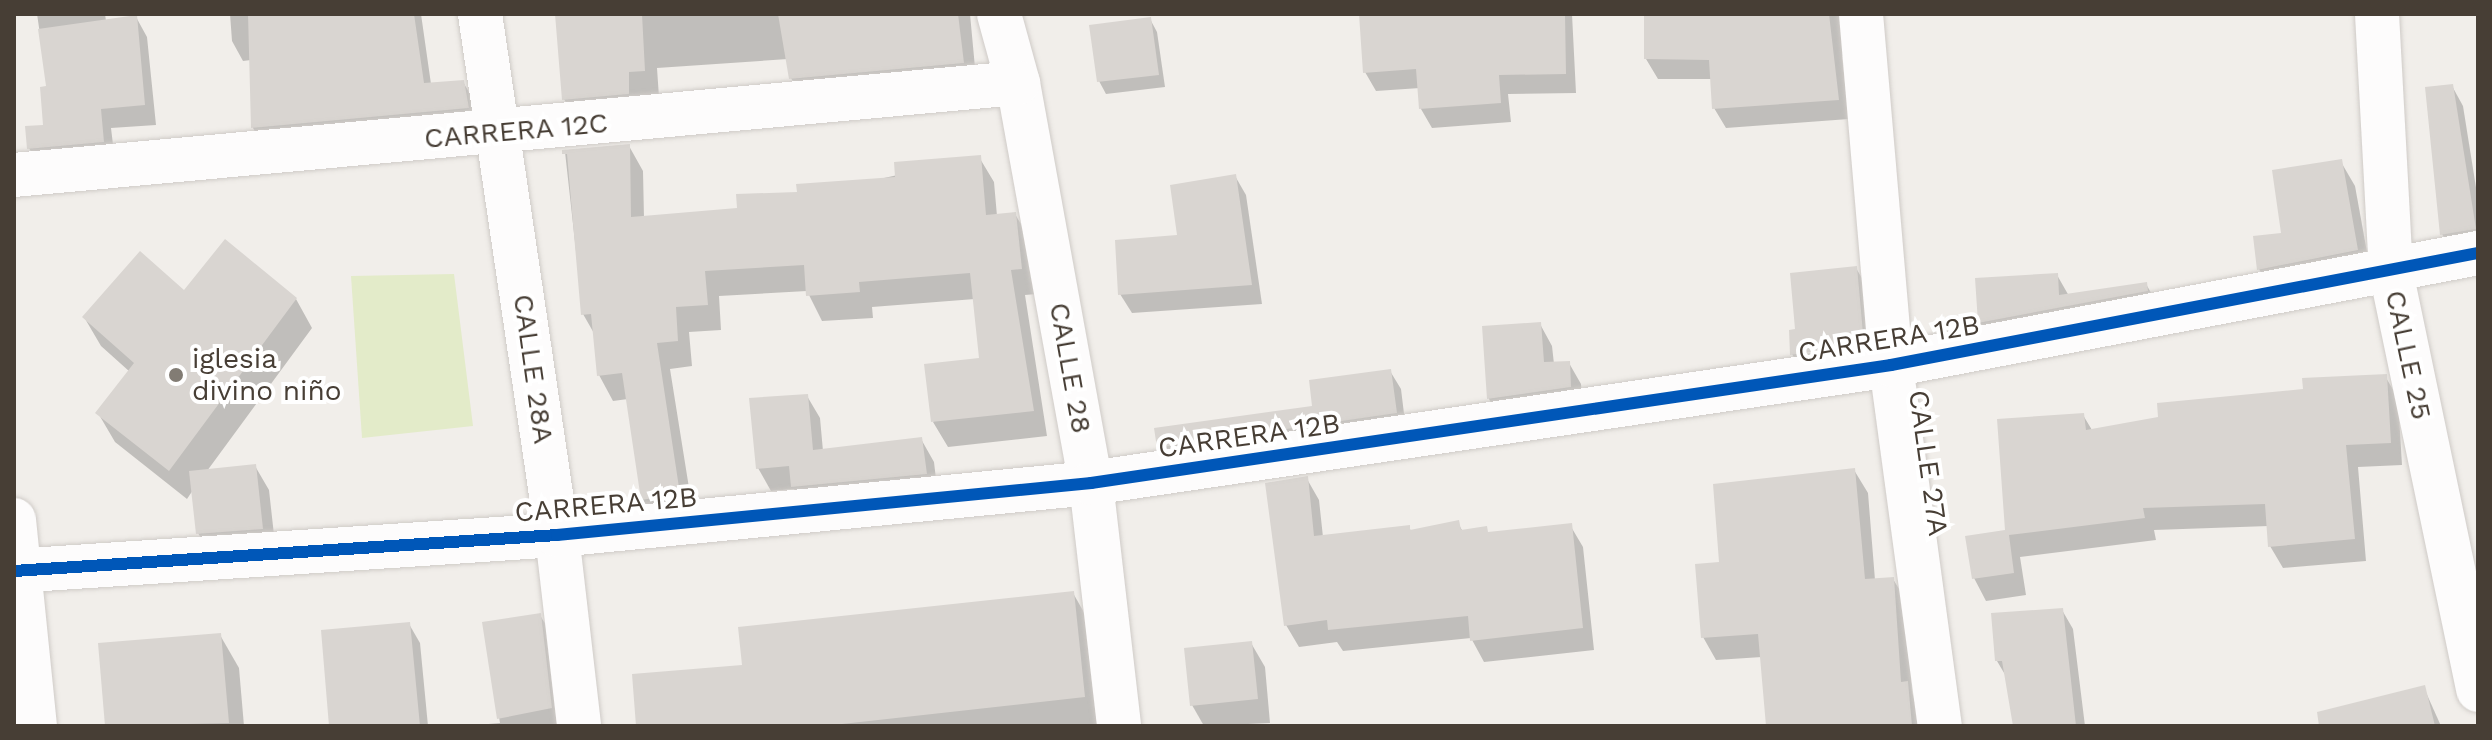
<!DOCTYPE html>
<html>
<head>
<meta charset="utf-8">
<style>
	body { margin:0 }
	#map { position:relative; width:2492px; height:740px; overflow:hidden; background:#f1eeea; font-family:"Work Sans",sans-serif }
	div>[style] { position:absolute }
	[style*='--x'] { left:calc(var(--x)*1px); top:calc(var(--y)*1px); width:calc(var(--w)*1px); rotate:calc(var(--a)*1deg) }
	.green>* { inset:0; background:#e3ebc9 }
	.shadow>* { inset:0; background:#0003 }
	.building>* { inset:0; background:#d9d5d1 }
	.roads { filter:drop-shadow(0 0 2px #cfcbc7) drop-shadow(0 0 2px #cfcbc7) }
	.minor>* { height:44px; margin:-22px; padding:0 22px; transform-origin:22px; border-radius:22px; background:#fdfcfc }
	.cycleway>* { height:12px; margin:-6px; padding:0 6px; transform-origin:6px; border-radius:6px; background:#0057b8 }
	.dots>* { width:22px; height:22px; translate:-50% -50%; box-sizing:border-box; border:4px solid #fff; border-radius:50% }
	span { translate:-50% -50%; white-space:nowrap; text-align:center; line-height:1.15; -webkit-text-stroke:8px #fff; paint-order:stroke }
	.street-label { font-size:28px; color:#473e35 }
	.poi-label { font-size:28px; color:#473e35 }
	.left { translate:0 -50%; text-align:left }
	.frame { position:absolute; inset:0; border:16px solid #473e35; pointer-events:none }
</style>
</head>
<body>
<div id="map">
	<div class="green">
		<i style="clip-path:polygon(454px 274px,473px 426px,362px 438px,351px 276px)"></i>
	</div>
	<div class="shadow">
		<i style="clip-path:polygon(37px 14px,105px 14px,106px 21px,136px 17px,147px 37px,156px 125px,111px 128px,115px 161px,40px 168px,29px 148px,45px 127px,48px 88px)"></i>
		<i style="clip-path:polygon(230px 14px,421px 14px,431px 84px,463px 82px,475px 102px,479px 128px,264px 148px,253px 128px,251px 60px,243px 61px,232px 41px)"></i>
		<i style="clip-path:polygon(558px 14px,970px 14px,977px 89px,806px 104px,791px 78px,788px 59px,657px 68px,659px 97px,579px 125px,564px 99px)"></i>
		<i style="clip-path:polygon(1361px 14px,1572px 14px,1576px 93px,1508px 94px,1511px 122px,1432px 128px,1421px 109px,1420px 88px,1376px 91px,1365px 72px)"></i>
		<i style="clip-path:polygon(1646px 14px,1851px 14px,1848px 56px,1842px 56px,1849px 119px,1726px 128px,1714px 108px,1712px 79px,1658px 79px,1646px 59px)"></i>
		<i style="clip-path:polygon(1150px 19px,1157px 32px,1165px 87px,1106px 94px,1099px 81px)"></i>
		<i style="clip-path:polygon(2452px 86px,2463px 106px,2478px 200px,2478px 249px,2453px 253px,2442px 234px)"></i>
		<i style="clip-path:polygon(629px 146px,643px 171px,644px 218px,739px 210px,979px 157px,994px 182px,997px 216px,1015px 214px,1030px 239px,1036px 294px,1025px 295px,1047px 436px,948px 447px,933px 422px,981px 360px,975px 299px,872px 307px,873px 318px,822px 321px,807px 291px,719px 296px,721px 330px,689px 332px,692px 366px,670px 369px,694px 519px,658px 525px,643px 500px,628px 399px,613px 401px,599px 375px,595px 335px,583px 314px,565px 152px)"></i>
		<i style="clip-path:polygon(2341px 162px,2355px 186px,2371px 274px,2273px 293px,2259px 269px)"></i>
		<i style="clip-path:polygon(1235px 176px,1246px 195px,1262px 304px,1132px 313px,1120px 294px)"></i>
		<i style="clip-path:polygon(evenodd,1856px 268px,1870px 292px,1877px 368px,1806px 378px,1792px 354px,1797px 331px,1856px 268px,1874px 340px,1874px 344px,1807px 354px,1807px 350px,1874px 340px)"></i>
		<i style="clip-path:polygon(2057px 275px,2069px 296px,2146px 284px,2158px 305px,1991px 343px,1980px 322px)"></i>
		<i style="clip-path:polygon(296px 299px,312px 328px,207px 471px,255px 466px,269px 490px,276px 553px,212px 557px,198px 533px,193px 490px,187px 499px,115px 442px,98px 413px,130px 372px,101px 346px,84px 317px)"></i>
		<i style="clip-path:polygon(1540px 324px,1552px 346px,1554px 364px,1569px 363px,1581px 384px,1583px 408px,1501px 420px,1489px 399px,1484px 328px)"></i>
		<i style="clip-path:polygon(1390px 371px,1401px 389px,1406px 430px,1169px 465px,1159px 447px,1314px 408px)"></i>
		<i style="clip-path:polygon(2385px 376px,2398px 398px,2402px 465px,2358px 467px,2366px 561px,2283px 568px,2270px 546px,2269px 526px,2154px 530px,2156px 540px,2020px 557px,2026px 595px,1986px 601px,1974px 578px,2083px 415px,2092px 430px)"></i>
		<i style="clip-path:polygon(807px 396px,820px 418px,823px 451px,921px 439px,934px 462px,938px 496px,806px 509px,794px 489px,771px 491px,758px 468px)"></i>
		<i style="clip-path:polygon(1854px 470px,1868px 493px,1875px 580px,1893px 579px,1907px 602px,1912px 692px,1922px 726px,1768px 726px,1762px 657px,1716px 660px,1703px 637px,1721px 564px)"></i>
		<i style="clip-path:polygon(1307px 479px,1319px 500px,1323px 537px,1409px 527px,1411px 531px,1458px 523px,1463px 532px,1489px 534px,1570px 525px,1583px 547px,1594px 650px,1484px 662px,1471px 638px,1343px 651px,1337px 642px,1299px 647px,1286px 625px)"></i>
		<i style="clip-path:polygon(1073px 593px,1094px 630px,1104px 726px,638px 726px,744px 667px)"></i>
		<i style="clip-path:polygon(2062px 610px,2073px 629px,2085px 726px,2015px 726px,2007px 678px,1997px 661px)"></i>
		<i style="clip-path:polygon(540px 615px,551px 634px,560px 726px,465px 726px,500px 723px,484px 624px)"></i>
		<i style="clip-path:polygon(409px 624px,420px 643px,428px 726px,330px 726px)"></i>
		<i style="clip-path:polygon(220px 635px,239px 668px,244px 726px,107px 726px,100px 645px)"></i>
		<i style="clip-path:polygon(1251px 643px,1265px 667px,1270px 723px,1204px 726px,1192px 705px)"></i>
		<i style="clip-path:polygon(2424px 688px,2441px 726px,2366px 726px)"></i>
	</div>
	<div class="building">
		<i style="clip-path:polygon(248px 14px,414px 14px,424px 83px,464px 80px,469px 108px,251px 128px)"></i>
		<i style="clip-path:polygon(555px 14px,642px 14px,645px 71px,629px 72px,629px 94px,562px 100px)"></i>
		<i style="clip-path:polygon(778px 14px,958px 14px,964px 63px,789px 79px)"></i>
		<i style="clip-path:polygon(1359px 14px,1565px 14px,1566px 74px,1499px 75px,1501px 103px,1419px 109px,1416px 69px,1363px 73px)"></i>
		<i style="clip-path:polygon(1644px 14px,1829px 14px,1839px 100px,1712px 109px,1709px 60px,1644px 59px)"></i>
		<i style="clip-path:polygon(137px 15px,145px 105px,101px 109px,104px 142px,27px 149px,25px 126px,43px 125px,40px 87px,46px 86px,38px 29px)"></i>
		<i style="clip-path:polygon(1151px 17px,1159px 75px,1097px 82px,1089px 25px)"></i>
		<i style="clip-path:polygon(2453px 84px,2476px 229px,2440px 235px,2425px 87px)"></i>
		<i style="clip-path:polygon(630px 144px,631px 217px,737px 208px,736px 194px,797px 192px,796px 184px,895px 177px,894px 162px,981px 155px,986px 215px,1016px 212px,1022px 269px,1011px 270px,1034px 411px,931px 422px,924px 364px,979px 358px,970px 273px,859px 282px,860px 292px,806px 296px,804px 265px,705px 271px,708px 305px,676px 307px,678px 341px,657px 343px,680px 494px,641px 500px,622px 373px,597px 376px,591px 314px,581px 315px,567px 154px,562px 154px,562px 150px)"></i>
		<i style="clip-path:polygon(2342px 159px,2358px 250px,2257px 270px,2253px 236px,2281px 233px,2272px 170px)"></i>
		<i style="clip-path:polygon(1236px 174px,1252px 285px,1118px 295px,1115px 240px,1177px 235px,1170px 185px)"></i>
		<i style="clip-path:polygon(225px 239px,297px 298px,169px 471px,95px 413px,134px 363px,82px 317px,140px 251px,184px 290px)"></i>
		<i style="clip-path:polygon(1857px 266px,1864px 344px,1790px 355px,1789px 330px,1795px 329px,1790px 273px)"></i>
		<i style="clip-path:polygon(2058px 273px,2059px 295px,2147px 282px,2148px 291px,1978px 323px,1975px 278px)"></i>
		<i style="clip-path:polygon(1541px 322px,1544px 362px,1570px 361px,1571px 387px,1487px 399px,1482px 326px)"></i>
		<i style="clip-path:polygon(1391px 369px,1397px 413px,1157px 448px,1154px 428px,1312px 406px,1309px 380px)"></i>
		<i style="clip-path:polygon(2387px 374px,2391px 443px,2346px 445px,2355px 539px,2268px 547px,2265px 504px,2143px 508px,2145px 518px,2009px 535px,2014px 573px,1972px 579px,1965px 536px,2005px 530px,1997px 419px,2084px 413px,2086px 430px,2158px 417px,2157px 403px,2303px 389px,2302px 378px)"></i>
		<i style="clip-path:polygon(808px 394px,813px 450px,922px 437px,927px 474px,791px 487px,789px 466px,756px 469px,749px 398px)"></i>
		<i style="clip-path:polygon(256px 464px,263px 529px,196px 534px,189px 471px)"></i>
		<i style="clip-path:polygon(1855px 468px,1865px 579px,1894px 577px,1901px 682px,1908px 681px,1912px 726px,1766px 726px,1758px 634px,1701px 638px,1695px 564px,1719px 562px,1713px 484px)"></i>
		<i style="clip-path:polygon(1308px 476px,1314px 536px,1410px 525px,1410px 530px,1459px 520px,1461px 530px,1487px 526px,1488px 532px,1572px 523px,1583px 628px,1470px 641px,1468px 616px,1328px 630px,1327px 620px,1284px 626px,1265px 483px)"></i>
		<i style="clip-path:polygon(1074px 591px,1085px 697px,824px 726px,636px 726px,632px 674px,742px 665px,738px 627px)"></i>
		<i style="clip-path:polygon(2063px 608px,2076px 726px,2013px 726px,2002px 661px,1995px 661px,1991px 613px)"></i>
		<i style="clip-path:polygon(541px 613px,552px 708px,497px 719px,482px 622px)"></i>
		<i style="clip-path:polygon(410px 622px,420px 726px,329px 726px,321px 630px)"></i>
		<i style="clip-path:polygon(221px 633px,229px 723px,105px 726px,98px 643px)"></i>
		<i style="clip-path:polygon(1252px 641px,1258px 699px,1190px 706px,1184px 648px)"></i>
		<i style="clip-path:polygon(2425px 685px,2435px 726px,2319px 726px,2317px 712px)"></i>
	</div>
	<div class="roads">
		<div class="minor">
			<i style="--x:480;--y:14;--w:527;--a:81.59"></i>
			<i style="--x:557;--y:535;--w:192;--a:83.4"></i>
			<i style="--x:999;--y:14;--w:72;--a:74.6"></i>
			<i style="--x:1018;--y:83;--w:407;--a:79.7"></i>
			<i style="--x:1091;--y:483;--w:245;--a:83.4"></i>
			<i style="--x:1861;--y:14;--w:352;--a:85.1"></i>
			<i style="--x:1891;--y:365;--w:364;--a:82.3"></i>
			<i style="--x:2377;--y:14;--w:258;--a:86.9"></i>
			<i style="--x:2391;--y:272;--w:427;--a:78.2"></i>
			<i style="--x:14;--y:175;--w:1008;--a:-5.24"></i>
			<i style="--x:14;--y:520;--w:207;--a:84.2"></i>
			<i style="--x:14;--y:571;--w:544;--a:-3.79"></i>
			<i style="--x:557;--y:535;--w:537;--a:-5.56"></i>
			<i style="--x:1091;--y:483;--w:809;--a:-8.39"></i>
			<i style="--x:1891;--y:365;--w:598;--a:-10.8"></i>
		</div>
	</div>
	<div class="cycleway">
		<i style="--x:14;--y:571;--w:544;--a:-3.79"></i>
		<i style="--x:557;--y:535;--w:537;--a:-5.56"></i>
		<i style="--x:1091;--y:483;--w:809;--a:-8.39"></i>
		<i style="--x:1891;--y:365;--w:598;--a:-10.8"></i>
	</div>
	<div class="dots">
		<i style="left:176px;top:375px;background:#827c74"></i>
	</div>
	<div class="street-label">
		<span style="left:516px;top:131px;rotate:-5deg">CARRERA 12C</span>
		<span style="left:1889px;top:339px;rotate:-9deg">CARRERA 12B</span>
		<span style="left:2408px;top:355px;rotate:78deg">CALLE 25</span>
		<span style="left:1070px;top:368px;rotate:80deg">CALLE 28</span>
		<span style="left:533px;top:369px;rotate:82deg">CALLE 28A</span>
		<span style="left:1249px;top:436px;rotate:-8deg">CARRERA 12B</span>
		<span style="left:1928px;top:463px;rotate:82deg">CALLE 27A</span>
		<span style="left:606px;top:505px;rotate:-5deg">CARRERA 12B</span>
	</div>
	<div class="poi-label">
		<span class="left" style="left:192px;top:375px">iglesia<br>divino niño</span>
	</div>
	<div class="frame"></div>
</div>
</body>
</html>
